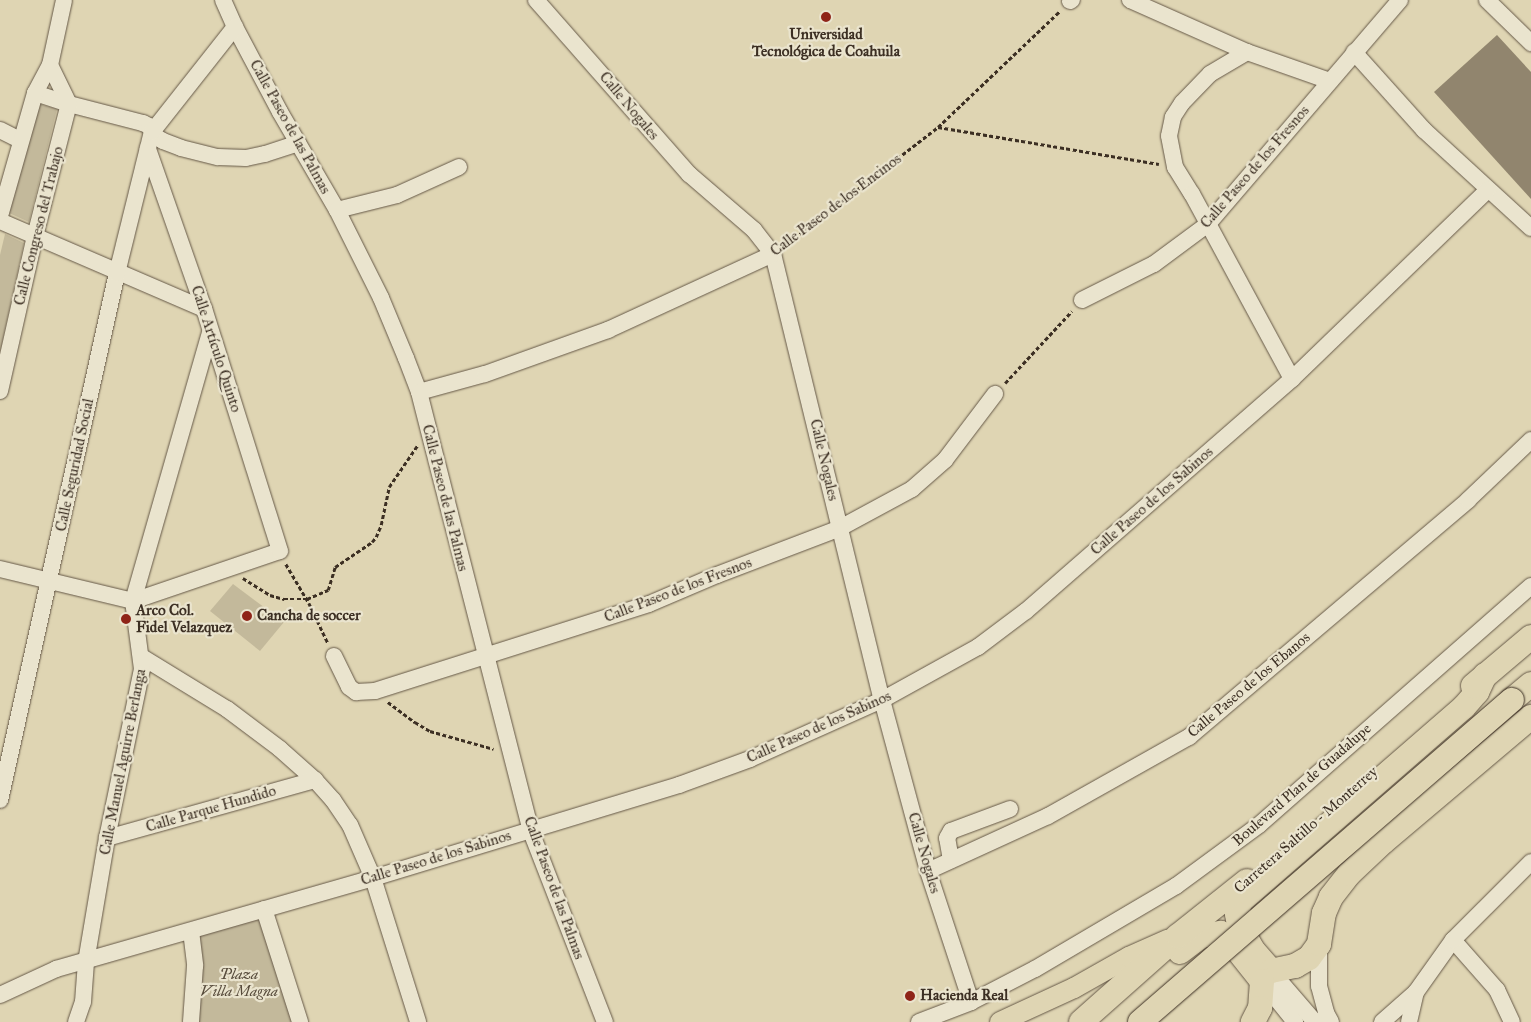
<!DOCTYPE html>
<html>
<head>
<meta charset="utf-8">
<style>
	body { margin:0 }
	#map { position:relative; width:1531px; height:1022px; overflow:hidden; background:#dfd5b3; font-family:"IM FELL Great Primer",serif }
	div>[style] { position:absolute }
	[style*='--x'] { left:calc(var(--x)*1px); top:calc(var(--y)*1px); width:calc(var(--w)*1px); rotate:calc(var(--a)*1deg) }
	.green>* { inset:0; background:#c3b99b }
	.building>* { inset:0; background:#91856e }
	.path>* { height:2.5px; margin-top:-1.25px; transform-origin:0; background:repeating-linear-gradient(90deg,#3c2f23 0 4px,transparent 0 6.5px) }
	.roads { filter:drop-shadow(0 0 1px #655847) drop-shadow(0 0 1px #655847) }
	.minor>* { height:16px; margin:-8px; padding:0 8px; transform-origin:8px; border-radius:8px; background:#eae4ce }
	.major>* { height:20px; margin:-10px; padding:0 10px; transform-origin:10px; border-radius:10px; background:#dfd5b3 }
	.highway>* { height:24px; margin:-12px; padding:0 12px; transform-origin:12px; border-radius:12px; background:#dfd5b3 }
	.bridges { filter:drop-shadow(0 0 1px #3c2f23) drop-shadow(0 0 1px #3c2f23) }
	.highway-bridge>* { height:24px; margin:-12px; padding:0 12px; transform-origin:12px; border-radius:12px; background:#dfd5b3 }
	.dots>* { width:14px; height:14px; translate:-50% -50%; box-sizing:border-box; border:2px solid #eae4ce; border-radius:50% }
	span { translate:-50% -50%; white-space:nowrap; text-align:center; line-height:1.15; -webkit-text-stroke:4.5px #eae4ce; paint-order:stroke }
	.poi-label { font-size:15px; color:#3c2f23; font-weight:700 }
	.left { translate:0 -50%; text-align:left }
	.street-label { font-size:15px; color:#3c2f23 }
	.park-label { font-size:15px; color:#574b3b; font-style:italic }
</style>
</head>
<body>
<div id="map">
	<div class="green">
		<i style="clip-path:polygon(39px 104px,57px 109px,29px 222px,9px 213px)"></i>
		<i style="clip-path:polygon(5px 234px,24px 243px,0 353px,0 255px)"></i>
		<i style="clip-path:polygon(233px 584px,284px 622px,260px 651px,210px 611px)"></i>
		<i style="clip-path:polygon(260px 918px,293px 1022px,198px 1022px,198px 936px)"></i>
	</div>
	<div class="building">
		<i style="clip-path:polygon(1497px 35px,1531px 72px,1531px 199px,1434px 92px)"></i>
	</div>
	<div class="path">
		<i style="--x:938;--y:127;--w:224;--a:9.5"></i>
		<i style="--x:784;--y:246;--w:195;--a:-37.7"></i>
		<i style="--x:938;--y:127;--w:168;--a:-43.6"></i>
		<i style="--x:1005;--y:383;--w:98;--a:-47.1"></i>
		<i style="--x:286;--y:564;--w:45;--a:59.5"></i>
		<i style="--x:309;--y:603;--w:44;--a:64.6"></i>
		<i style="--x:243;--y:578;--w:32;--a:32"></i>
		<i style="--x:270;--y:595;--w:15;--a:16"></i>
		<i style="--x:284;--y:599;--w:23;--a:0"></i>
		<i style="--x:307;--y:599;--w:23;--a:-23"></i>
		<i style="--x:328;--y:590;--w:24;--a:-73"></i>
		<i style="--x:335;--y:567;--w:45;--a:-34"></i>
		<i style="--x:372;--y:542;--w:6;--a:-51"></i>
		<i style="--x:376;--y:537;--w:13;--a:-67"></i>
		<i style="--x:381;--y:525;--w:39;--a:-78"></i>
		<i style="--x:389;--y:487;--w:50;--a:-55.7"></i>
		<i style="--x:388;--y:702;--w:34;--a:37"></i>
		<i style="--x:415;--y:722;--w:17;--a:31"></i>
		<i style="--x:430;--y:731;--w:66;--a:15.7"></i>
	</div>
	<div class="roads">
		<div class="minor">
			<i style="--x:223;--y:0;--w:30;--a:66"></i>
			<i style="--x:235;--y:27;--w:96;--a:62.1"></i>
			<i style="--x:280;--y:112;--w:113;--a:59.8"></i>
			<i style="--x:337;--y:210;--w:98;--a:63.4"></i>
			<i style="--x:381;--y:298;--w:65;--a:67.4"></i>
			<i style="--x:406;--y:358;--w:36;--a:69"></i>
			<i style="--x:419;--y:392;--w:451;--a:75.7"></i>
			<i style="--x:530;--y:829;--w:207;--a:68.8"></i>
			<i style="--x:536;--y:0;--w:232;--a:48.7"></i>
			<i style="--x:689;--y:174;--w:86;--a:40.7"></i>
			<i style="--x:754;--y:230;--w:31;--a:52"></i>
			<i style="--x:773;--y:254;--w:459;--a:76.3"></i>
			<i style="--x:882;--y:700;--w:177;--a:74.9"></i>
			<i style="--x:928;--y:871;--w:138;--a:71.8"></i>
			<i style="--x:1130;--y:0;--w:128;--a:24"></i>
			<i style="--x:1247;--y:52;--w:88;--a:19.3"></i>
			<i style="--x:1487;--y:0;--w:62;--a:44.3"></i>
			<i style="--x:1070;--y:1;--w:2;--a:-27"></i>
			<i style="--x:1247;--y:52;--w:43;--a:149.3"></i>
			<i style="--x:1210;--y:74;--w:40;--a:134"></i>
			<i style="--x:1182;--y:103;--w:17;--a:123"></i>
			<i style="--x:1173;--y:117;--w:19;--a:102"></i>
			<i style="--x:1169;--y:136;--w:32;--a:79"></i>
			<i style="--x:1175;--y:167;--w:32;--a:58"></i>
			<i style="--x:1192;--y:194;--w:210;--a:61.6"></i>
			<i style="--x:1354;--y:52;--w:105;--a:48.1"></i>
			<i style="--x:1424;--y:130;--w:145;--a:42.5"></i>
			<i style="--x:35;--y:93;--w:36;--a:18"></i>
			<i style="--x:69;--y:104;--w:76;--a:14.4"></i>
			<i style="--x:143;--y:123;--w:7;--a:27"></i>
			<i style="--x:149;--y:126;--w:12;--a:59"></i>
			<i style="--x:155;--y:136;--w:9;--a:32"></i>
			<i style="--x:163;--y:141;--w:19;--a:21"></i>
			<i style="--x:181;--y:148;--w:38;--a:14"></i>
			<i style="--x:218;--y:157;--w:28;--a:2"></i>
			<i style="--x:246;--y:158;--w:19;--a:-12"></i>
			<i style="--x:265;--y:154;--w:35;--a:-18"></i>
			<i style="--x:0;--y:130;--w:22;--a:27"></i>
			<i style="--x:337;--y:210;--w:62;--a:-14"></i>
			<i style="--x:397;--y:195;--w:68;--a:-24.3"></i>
			<i style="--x:0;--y:216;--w:128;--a:-74.1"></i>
			<i style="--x:35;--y:93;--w:32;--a:-62"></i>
			<i style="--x:50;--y:65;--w:66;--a:-77.8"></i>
			<i style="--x:0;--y:221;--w:222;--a:23.3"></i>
			<i style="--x:1082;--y:300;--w:80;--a:-26.6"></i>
			<i style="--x:1154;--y:264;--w:67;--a:-36.5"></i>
			<i style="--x:1208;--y:224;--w:295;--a:-49.4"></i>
			<i style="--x:0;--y:391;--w:159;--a:-77.3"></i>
			<i style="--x:35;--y:236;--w:136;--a:-75.6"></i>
			<i style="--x:69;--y:104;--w:43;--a:-116"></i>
			<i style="--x:419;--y:392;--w:68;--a:-15.3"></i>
			<i style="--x:485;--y:374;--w:131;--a:-19.7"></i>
			<i style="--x:608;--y:330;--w:182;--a:-24.7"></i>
			<i style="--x:0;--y:569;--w:137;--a:13.5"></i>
			<i style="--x:133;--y:601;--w:155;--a:-18.8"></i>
			<i style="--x:280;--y:551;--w:254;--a:-107.4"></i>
			<i style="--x:204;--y:309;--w:170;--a:-109.3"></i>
			<i style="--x:334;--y:656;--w:34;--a:64"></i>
			<i style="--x:349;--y:687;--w:9;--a:36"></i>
			<i style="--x:356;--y:692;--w:19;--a:-3"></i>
			<i style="--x:375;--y:691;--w:287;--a:-17.6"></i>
			<i style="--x:649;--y:604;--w:74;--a:-23.1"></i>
			<i style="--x:717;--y:575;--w:132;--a:-20.9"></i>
			<i style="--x:840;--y:528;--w:82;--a:-28.4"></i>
			<i style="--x:912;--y:489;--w:44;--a:-41.3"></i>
			<i style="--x:945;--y:460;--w:83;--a:-52.9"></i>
			<i style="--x:142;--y:657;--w:100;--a:31.5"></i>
			<i style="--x:227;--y:709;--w:66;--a:37"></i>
			<i style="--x:280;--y:749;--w:47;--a:41.5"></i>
			<i style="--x:315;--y:780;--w:27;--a:48"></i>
			<i style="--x:333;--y:800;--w:30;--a:56"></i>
			<i style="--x:350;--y:825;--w:58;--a:66.5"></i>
			<i style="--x:373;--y:878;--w:151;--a:72.6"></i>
			<i style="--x:0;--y:800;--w:540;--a:-77.48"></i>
			<i style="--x:117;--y:273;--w:145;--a:-76.1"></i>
			<i style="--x:152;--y:132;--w:134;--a:-51.7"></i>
			<i style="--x:107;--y:838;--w:216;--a:-15.6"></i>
			<i style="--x:951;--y:860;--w:22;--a:-100"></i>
			<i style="--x:947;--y:838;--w:8;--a:-60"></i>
			<i style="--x:951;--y:831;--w:63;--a:-20.4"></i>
			<i style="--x:928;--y:871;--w:132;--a:-24.6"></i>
			<i style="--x:1048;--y:816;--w:162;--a:-29.3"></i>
			<i style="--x:1189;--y:737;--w:366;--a:-40.3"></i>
			<i style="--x:1468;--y:500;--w:87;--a:-43.6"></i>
			<i style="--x:264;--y:909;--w:119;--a:72.3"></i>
			<i style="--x:191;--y:931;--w:35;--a:83"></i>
			<i style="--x:195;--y:966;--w:56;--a:94.1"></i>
			<i style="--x:1453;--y:940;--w:67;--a:48.7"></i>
			<i style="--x:1497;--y:990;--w:35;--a:65"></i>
			<i style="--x:1319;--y:944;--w:42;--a:90"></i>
			<i style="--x:1319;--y:986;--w:28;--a:75"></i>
			<i style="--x:1326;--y:1013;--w:10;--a:61"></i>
			<i style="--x:1271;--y:971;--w:67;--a:49.2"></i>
			<i style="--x:1262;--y:981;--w:53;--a:51.2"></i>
			<i style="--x:0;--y:995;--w:62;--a:-24.9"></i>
			<i style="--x:56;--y:969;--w:330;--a:-16"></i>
			<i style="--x:373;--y:878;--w:320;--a:-16.9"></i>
			<i style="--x:679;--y:785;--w:76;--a:-20.1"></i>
			<i style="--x:750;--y:759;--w:145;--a:-24.1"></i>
			<i style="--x:882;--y:700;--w:110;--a:-28.9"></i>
			<i style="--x:978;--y:647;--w:60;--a:-36.9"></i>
			<i style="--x:1026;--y:611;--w:353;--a:-41.1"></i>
			<i style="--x:1292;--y:379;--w:272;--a:-44"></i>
			<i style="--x:76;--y:1022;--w:21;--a:-71"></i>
			<i style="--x:83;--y:1002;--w:40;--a:-85.7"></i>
			<i style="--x:86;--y:962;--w:126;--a:-80.4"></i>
			<i style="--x:107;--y:838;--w:173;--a:-78.3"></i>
			<i style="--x:142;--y:669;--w:69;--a:-97.5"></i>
			<i style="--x:133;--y:601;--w:280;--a:-74"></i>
			<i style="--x:919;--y:1022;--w:56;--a:-21"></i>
			<i style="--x:971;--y:1002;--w:72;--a:-27.3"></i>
			<i style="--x:1035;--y:969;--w:164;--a:-30.5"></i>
			<i style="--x:1176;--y:886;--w:103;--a:-36.3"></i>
			<i style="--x:1259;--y:825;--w:362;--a:-41.3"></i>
			<i style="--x:1382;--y:1022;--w:45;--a:-41.4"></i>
			<i style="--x:1416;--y:992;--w:64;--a:-54.6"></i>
			<i style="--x:1453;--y:940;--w:110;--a:-45"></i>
			<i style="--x:1409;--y:1022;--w:31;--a:-77"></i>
		</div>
		<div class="major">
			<i style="--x:1000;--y:1022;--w:81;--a:-24.7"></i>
			<i style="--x:1074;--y:988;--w:63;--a:-29.4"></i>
			<i style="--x:1129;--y:957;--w:42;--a:-24.1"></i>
		</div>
		<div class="highway">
			<i style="--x:1485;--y:675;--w:19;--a:115"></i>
			<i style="--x:1477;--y:692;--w:20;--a:131"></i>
			<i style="--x:1464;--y:707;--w:297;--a:139"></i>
			<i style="--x:1240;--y:902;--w:12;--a:104"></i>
			<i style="--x:1237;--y:914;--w:11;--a:80"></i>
			<i style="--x:1239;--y:925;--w:29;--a:61"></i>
			<i style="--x:1253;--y:950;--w:28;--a:49"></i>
			<i style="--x:1271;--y:971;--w:25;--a:-12"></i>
			<i style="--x:1295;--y:966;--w:16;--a:-30"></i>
			<i style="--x:1309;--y:958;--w:17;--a:-54"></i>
			<i style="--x:1319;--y:944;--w:31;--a:-81"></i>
			<i style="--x:1324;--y:913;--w:17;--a:-66"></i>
			<i style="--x:1331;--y:897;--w:29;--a:-52"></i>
			<i style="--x:1349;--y:874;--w:47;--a:-43.3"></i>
			<i style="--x:1383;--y:842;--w:194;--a:-40.2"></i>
			<i style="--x:1473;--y:686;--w:76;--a:-40.2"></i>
			<i style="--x:1512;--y:700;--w:25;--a:-40"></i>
			<i style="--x:1180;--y:952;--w:26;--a:-37"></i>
			<i style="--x:1201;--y:936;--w:20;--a:-9"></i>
			<i style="--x:1221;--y:933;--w:7;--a:34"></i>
			<i style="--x:1227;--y:937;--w:56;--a:51.5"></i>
			<i style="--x:1262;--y:981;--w:27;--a:94"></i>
			<i style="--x:1260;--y:1008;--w:16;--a:117"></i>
			<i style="--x:1081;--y:1022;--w:130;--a:-41.6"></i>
			<i style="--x:1178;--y:936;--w:88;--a:-38.6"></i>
		</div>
	</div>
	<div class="bridges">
		<div class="highway-bridge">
			<i style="--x:1140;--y:1022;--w:492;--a:-40.9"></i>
		</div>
	</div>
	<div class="dots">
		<i style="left:826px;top:17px;background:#8f2418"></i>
		<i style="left:247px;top:616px;background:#8f2418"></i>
		<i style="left:126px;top:619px;background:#8f2418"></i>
		<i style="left:910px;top:996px;background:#8f2418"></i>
	</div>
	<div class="poi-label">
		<span style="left:826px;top:43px">Universidad<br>Tecnológica de Coahuila</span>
		<span class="left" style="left:136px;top:619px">Arco Col.<br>Fidel Velazquez</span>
		<span class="left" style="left:257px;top:616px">Cancha de soccer</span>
		<span class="left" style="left:920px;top:996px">Hacienda Real</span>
	</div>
	<div class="street-label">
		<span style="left:629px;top:106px;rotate:50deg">Calle Nogales</span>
		<span style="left:290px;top:127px;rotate:61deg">Calle Paseo de las Palmas</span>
		<span style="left:1255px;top:167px;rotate:-49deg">Calle Paseo de los Fresnos</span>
		<span style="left:836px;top:205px;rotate:-37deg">Calle Paseo de los Encinos</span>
		<span style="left:39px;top:226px;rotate:-76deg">Calle Congreso del Trabajo</span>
		<span style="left:216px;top:349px;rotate:72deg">Calle Artículo Quinto</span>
		<span style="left:824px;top:460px;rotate:77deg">Calle Nogales</span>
		<span style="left:75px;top:465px;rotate:-78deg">Calle Seguridad Social</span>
		<span style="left:445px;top:498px;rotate:76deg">Calle Paseo de las Palmas</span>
		<span style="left:1152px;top:501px;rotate:-41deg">Calle Paseo de los Sabinos</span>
		<span style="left:678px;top:590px;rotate:-21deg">Calle Paseo de los Fresnos</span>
		<span style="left:1249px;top:685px;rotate:-40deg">Calle Paseo de los Ebanos</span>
		<span style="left:819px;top:727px;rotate:-24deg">Calle Paseo de los Sabinos</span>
		<span style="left:123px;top:762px;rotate:-79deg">Calle Manuel Aguirre Berlanga</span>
		<span style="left:1302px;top:785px;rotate:-41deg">Boulevard Plan de Guadalupe</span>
		<span style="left:211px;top:809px;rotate:-16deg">Calle Parque Hundido</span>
		<span style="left:1306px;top:830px;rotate:-41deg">Carretera Saltillo - Monterrey</span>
		<span style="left:924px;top:853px;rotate:74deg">Calle Nogales</span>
		<span style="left:436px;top:858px;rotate:-17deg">Calle Paseo de los Sabinos</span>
		<span style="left:554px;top:888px;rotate:70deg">Calle Paseo de las Palmas</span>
	</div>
	<div class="park-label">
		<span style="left:239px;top:983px">Plaza<br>Villa Magna</span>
	</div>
</div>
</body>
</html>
